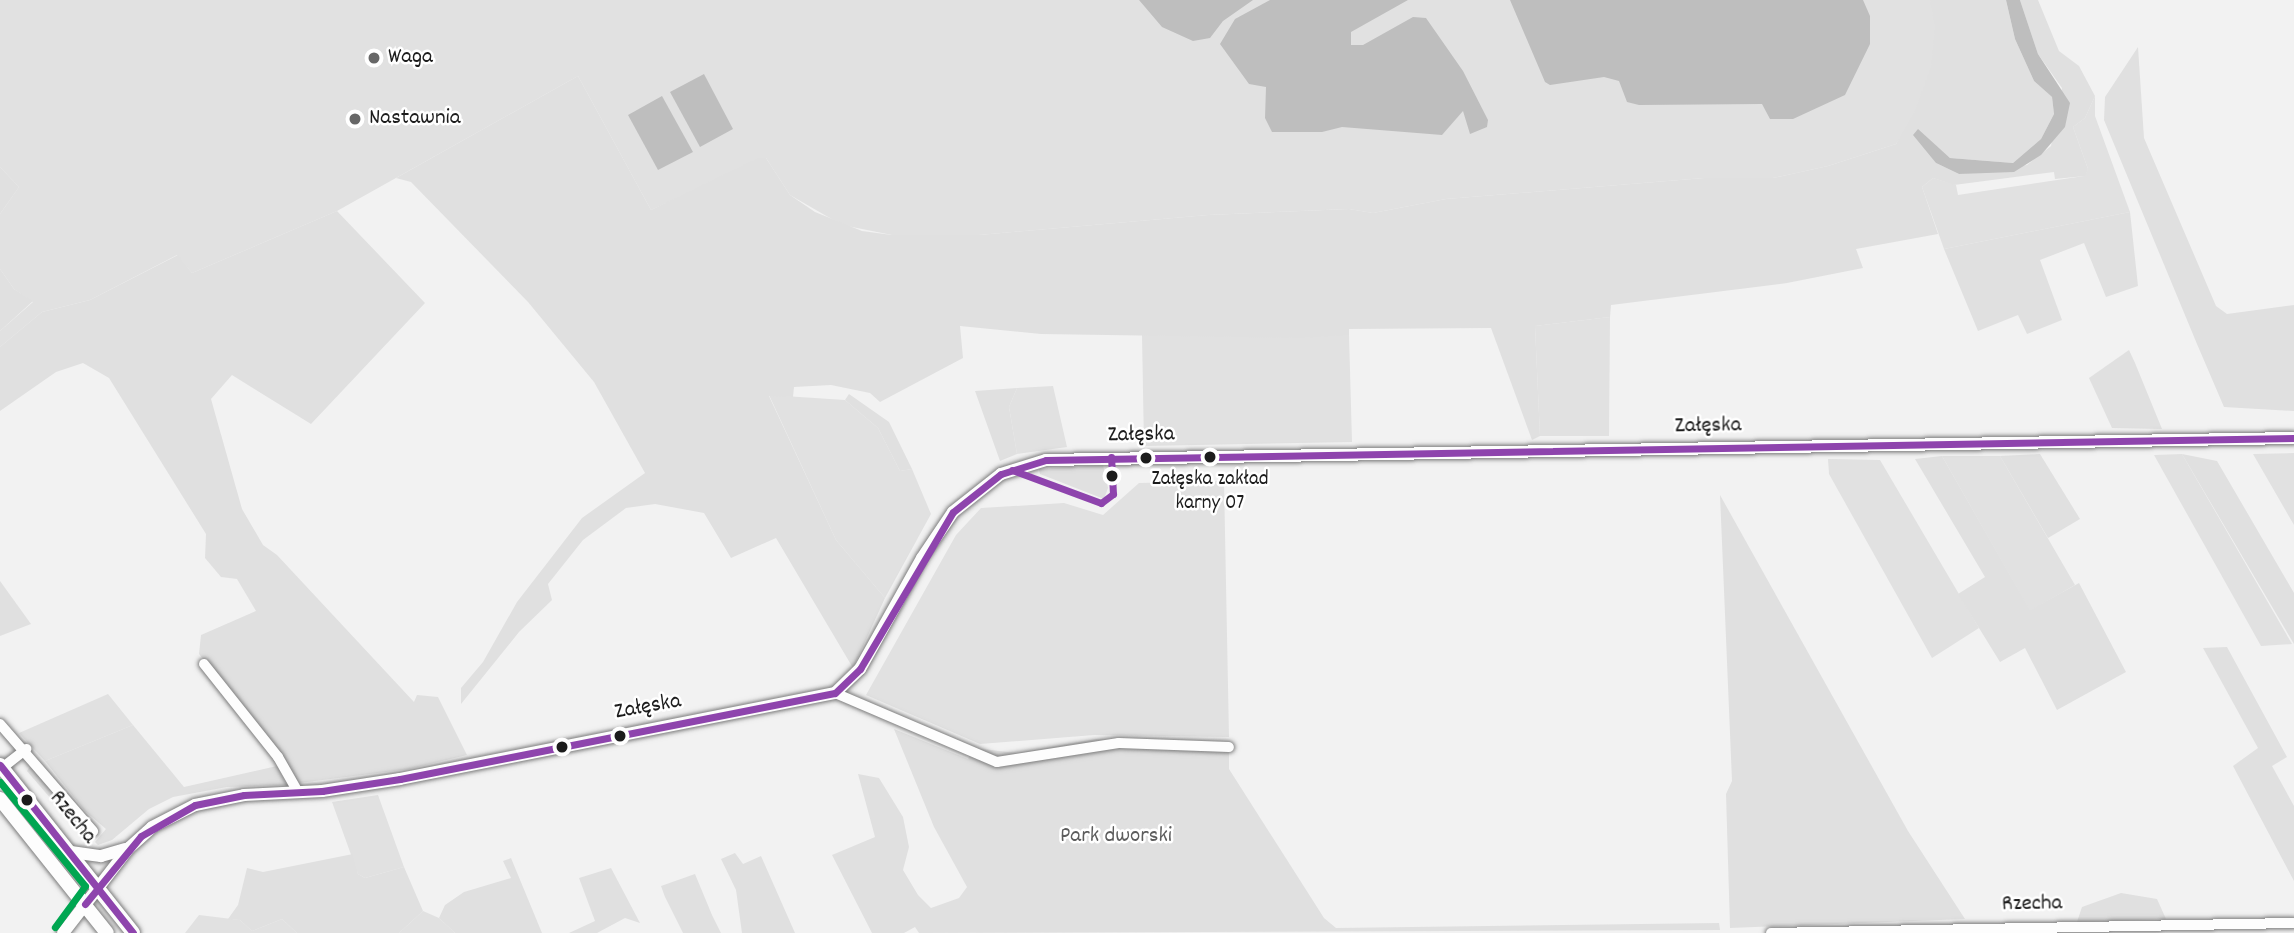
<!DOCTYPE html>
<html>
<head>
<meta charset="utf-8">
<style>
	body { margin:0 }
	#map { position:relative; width:2294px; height:933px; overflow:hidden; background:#f2f2f2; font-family:Dekko,sans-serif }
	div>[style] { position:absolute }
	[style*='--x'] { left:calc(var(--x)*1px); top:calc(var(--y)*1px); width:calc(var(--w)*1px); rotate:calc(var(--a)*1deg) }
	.built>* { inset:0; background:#e1e1e1 }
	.green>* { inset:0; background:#e0e0e0 }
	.water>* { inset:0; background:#bebebe }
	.roads { filter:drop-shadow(0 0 2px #7c7c7c) drop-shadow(0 0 2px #7c7c7c) }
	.minor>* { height:10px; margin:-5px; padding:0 5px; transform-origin:5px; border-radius:5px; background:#fdfdfd }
	.tertiary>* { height:12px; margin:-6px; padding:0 6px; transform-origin:6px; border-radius:6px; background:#fdfdfd }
	.secondary>* { height:14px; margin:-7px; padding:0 7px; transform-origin:7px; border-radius:7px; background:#fdfdfd }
	.bus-1>* { height:7px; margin:-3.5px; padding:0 3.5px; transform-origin:3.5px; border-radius:3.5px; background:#8e44ad }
	.bus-2>* { height:7px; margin:-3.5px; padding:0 3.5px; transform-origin:3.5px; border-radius:3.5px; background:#00a651 }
	.dots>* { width:19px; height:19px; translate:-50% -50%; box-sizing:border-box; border:4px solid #fff; border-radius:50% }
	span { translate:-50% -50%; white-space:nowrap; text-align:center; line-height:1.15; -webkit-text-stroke:5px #fff; paint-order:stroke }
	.bus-label { font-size:21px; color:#1c1c1c }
	.poi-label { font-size:23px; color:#1c1c1c }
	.left { translate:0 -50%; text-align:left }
	.street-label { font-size:23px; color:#1c1c1c }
	.park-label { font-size:23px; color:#5c5c5c }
</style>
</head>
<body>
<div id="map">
	<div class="built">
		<i style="clip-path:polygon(0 0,1969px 0,1981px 27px,1896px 144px,1828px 166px,1773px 178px,1704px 178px,1446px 199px,1373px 213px,1349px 209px,1208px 215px,979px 235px,892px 235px,842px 225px,790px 195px,766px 158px,651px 210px,578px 76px,337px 211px,192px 273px,177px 255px,90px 300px,42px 312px,0 347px,0 331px,33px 302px,14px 289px,0 269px,0 214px,19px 187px,0 167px)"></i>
		<i style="clip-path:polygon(2095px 96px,2095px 116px,2130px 212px,1944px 249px,1922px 187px,1933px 178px,1956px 185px,1958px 195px,2084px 176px,2088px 169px,2073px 127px,2085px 118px)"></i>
		<i style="clip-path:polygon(1610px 317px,1609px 436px,1540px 436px,1535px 326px)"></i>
		<i style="clip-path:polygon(1142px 335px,1349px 335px,1352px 442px,1144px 446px)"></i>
		<i style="clip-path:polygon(1053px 386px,1067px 447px,1017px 454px,1009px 407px,1017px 388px)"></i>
		<i style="clip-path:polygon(769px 395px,845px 400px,878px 428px,900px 471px,912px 469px,931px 514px,885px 598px,836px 540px)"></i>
		<i style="clip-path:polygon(2294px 453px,2294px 525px,2253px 454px)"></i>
		<i style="clip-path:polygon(2182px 454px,2292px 644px,2261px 646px,2154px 455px)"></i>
		<i style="clip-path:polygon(1942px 456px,2000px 456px,2075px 585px,2030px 611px)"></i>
		<i style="clip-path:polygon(1828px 459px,1880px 460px,1979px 628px,1932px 658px,1829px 474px)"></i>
		<i style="clip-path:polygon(1224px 481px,1229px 737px,1094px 735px,980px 744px,866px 695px,956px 535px,981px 508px,1064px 503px,1103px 515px,1139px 483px)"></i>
		<i style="clip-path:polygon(108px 694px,133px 725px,45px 761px,19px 733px)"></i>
		<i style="clip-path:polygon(378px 795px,404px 867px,365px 878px,358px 874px,332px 802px)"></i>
		<i style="clip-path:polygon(423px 911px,439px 918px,455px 933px,399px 933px)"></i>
		<i style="clip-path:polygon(199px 915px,240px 920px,252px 931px,282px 919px,297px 933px,185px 933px)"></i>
	</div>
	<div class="green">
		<i style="clip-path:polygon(1930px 0,2006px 0,2015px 39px,2034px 81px,2052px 97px,2054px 114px,2041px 139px,2013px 163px,1950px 158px,1918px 130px,1936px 163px,1959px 174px,2027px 165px,2051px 146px,2062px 88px,2038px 54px,2020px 0,2038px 0,2059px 51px,2079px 66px,2095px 96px,2085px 118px,2073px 127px,2088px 169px,2085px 176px,2055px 179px,2054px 172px,1954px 185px,1933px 178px,1922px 187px,1938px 234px,1856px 249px,1863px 268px,1787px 283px,1611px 305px,1610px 317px,1535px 326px,1540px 436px,1532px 440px,1491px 328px,1349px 329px,1349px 335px,1299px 338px,1041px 334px,960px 326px,963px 358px,880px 402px,870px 393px,831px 385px,794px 387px,793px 397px,769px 396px,836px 540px,885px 598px,853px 668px,776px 538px,731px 558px,704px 513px,655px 504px,626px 508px,583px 540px,548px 584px,552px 600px,519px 632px,461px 704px,461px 688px,483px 662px,517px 602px,582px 518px,645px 473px,594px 382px,528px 302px,411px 182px,396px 178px,578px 76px,651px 210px,758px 158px,766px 158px,790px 195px,815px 212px,862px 231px,892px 235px,979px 235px,1208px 215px,1349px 209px,1373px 213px,1446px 199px,1704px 178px,1773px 178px,1828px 166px,1896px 144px,1914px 113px,1931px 67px,1935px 27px)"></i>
		<i style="clip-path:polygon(2138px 47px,2144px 138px,2216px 306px,2227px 314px,2294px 305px,2294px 411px,2224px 407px,2197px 344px,2104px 120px,2105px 97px)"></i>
		<i style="clip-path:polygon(0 167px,19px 187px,0 214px)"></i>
		<i style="clip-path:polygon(337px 211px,425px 303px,311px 424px,232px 375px,211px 399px,242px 509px,263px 545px,277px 555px,414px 702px,417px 695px,438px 697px,467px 755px,409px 769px,299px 783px,286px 761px,199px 654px,201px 635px,256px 611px,237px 579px,221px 577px,205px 558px,206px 534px,109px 378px,83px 363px,56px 372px,0 411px,0 347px,42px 312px,90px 300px,178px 255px,192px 273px)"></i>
		<i style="clip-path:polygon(2130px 212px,2138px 286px,2106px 297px,2084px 243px,2040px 260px,2062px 320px,2027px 334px,2018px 315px,1978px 331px,1944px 249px)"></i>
		<i style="clip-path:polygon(0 269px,14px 289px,33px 301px,0 331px)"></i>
		<i style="clip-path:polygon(2129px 350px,2135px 363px,2162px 429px,2112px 428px,2089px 378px)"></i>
		<i style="clip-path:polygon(1017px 388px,1009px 407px,1017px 454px,1000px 461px,975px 391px)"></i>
		<i style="clip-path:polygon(849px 394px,889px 422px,912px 469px,900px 471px,878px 428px,845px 400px)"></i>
		<i style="clip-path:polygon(2040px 454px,2080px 519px,2048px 538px,2000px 456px)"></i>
		<i style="clip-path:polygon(2182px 454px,2217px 461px,2294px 593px,2294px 644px)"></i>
		<i style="clip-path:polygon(1942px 456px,2030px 610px,2079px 583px,2126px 672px,2057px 710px,2025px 648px,2000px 662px,1958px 594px,1985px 577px,1915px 459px)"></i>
		<i style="clip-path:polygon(1103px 465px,1108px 488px,1104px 499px,1040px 474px,1039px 469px)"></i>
		<i style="clip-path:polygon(1720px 495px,1908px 831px,1965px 919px,1730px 928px,1726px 794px,1732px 781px)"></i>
		<i style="clip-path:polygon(0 581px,31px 624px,0 636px)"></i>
		<i style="clip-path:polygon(2227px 647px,2287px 757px,2272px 766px,2294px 806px,2294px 881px,2233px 766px,2258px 748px,2203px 648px)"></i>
		<i style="clip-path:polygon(133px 725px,184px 787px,277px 766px,287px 785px,227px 787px,173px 797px,149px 809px,112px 840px,98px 845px,95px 842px,106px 829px,85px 811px,45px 761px)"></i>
		<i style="clip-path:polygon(894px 729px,968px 759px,973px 748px,1017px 753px,1096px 739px,1229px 743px,1229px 769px,1324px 918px,1336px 928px,1719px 923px,1720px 930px,919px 933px,915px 927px,904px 933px,872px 933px,832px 855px,875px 837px,858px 774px,879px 778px,903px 817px,909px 847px,903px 870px,918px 895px,931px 908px,959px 898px,967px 887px,934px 827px)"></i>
		<i style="clip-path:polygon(31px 765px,75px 817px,83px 836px,27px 771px)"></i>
		<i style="clip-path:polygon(735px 853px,743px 864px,761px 856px,795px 933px,742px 933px,736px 890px,721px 859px)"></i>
		<i style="clip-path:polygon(353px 854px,358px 874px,365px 878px,404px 867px,423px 911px,399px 933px,297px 933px,282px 919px,252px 931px,240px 920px,228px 919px,238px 905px,247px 868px,263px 872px)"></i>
		<i style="clip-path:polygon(511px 858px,542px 933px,455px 933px,439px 918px,445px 905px,464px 892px,511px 878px,503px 861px)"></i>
		<i style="clip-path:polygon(611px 868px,640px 923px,625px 918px,597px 933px,569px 933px,595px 921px,579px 878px)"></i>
		<i style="clip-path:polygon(695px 874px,712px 915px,721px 933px,683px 933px,665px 897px,661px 886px)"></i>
		<i style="clip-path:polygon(2121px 893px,2157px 899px,2166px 919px,2077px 922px,2082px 907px)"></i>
	</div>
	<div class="water">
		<i style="clip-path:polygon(1139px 0,1253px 0,1223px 21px,1210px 38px,1193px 41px,1162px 27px)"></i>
		<i style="clip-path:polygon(1270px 0,1408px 0,1351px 32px,1351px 45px,1363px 45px,1413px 17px,1426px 18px,1463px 71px,1488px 120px,1487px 127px,1470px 134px,1463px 111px,1442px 135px,1342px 127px,1322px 132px,1272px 132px,1265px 118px,1266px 87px,1249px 84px,1220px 44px,1235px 19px)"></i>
		<i style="clip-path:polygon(1510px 0,1863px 0,1870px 16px,1870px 44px,1845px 95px,1793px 119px,1770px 119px,1762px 104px,1639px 105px,1627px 102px,1619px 81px,1604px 77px,1550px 85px,1545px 82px)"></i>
		<i style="clip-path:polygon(2006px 0,2020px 0,2038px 54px,2070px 103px,2065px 127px,2041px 155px,2014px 172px,1959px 174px,1936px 163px,1913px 135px,1918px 129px,1950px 158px,2013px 163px,2041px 139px,2054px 114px,2052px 97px,2034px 81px,2015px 39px)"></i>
		<i style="clip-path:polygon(704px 74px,733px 129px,700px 147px,670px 92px)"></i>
		<i style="clip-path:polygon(662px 96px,693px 152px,658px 170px,628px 115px)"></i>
	</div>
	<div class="roads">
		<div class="minor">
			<i style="--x:204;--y:664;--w:119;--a:51.5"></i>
			<i style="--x:278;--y:757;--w:40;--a:60.3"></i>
			<i style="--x:835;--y:693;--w:176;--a:23.1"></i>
			<i style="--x:997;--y:762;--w:123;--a:-8.9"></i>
			<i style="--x:1119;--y:743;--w:110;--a:2.1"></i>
			<i style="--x:0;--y:724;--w:142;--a:49"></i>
			<i style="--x:2;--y:768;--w:31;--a:-38"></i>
			<i style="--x:1771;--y:933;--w:523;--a:-1.1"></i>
		</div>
		<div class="tertiary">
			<i style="--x:71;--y:852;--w:30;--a:8"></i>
			<i style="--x:101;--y:856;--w:25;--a:-16"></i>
			<i style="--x:63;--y:933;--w:108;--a:-52.2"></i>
			<i style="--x:129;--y:848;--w:31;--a:-42"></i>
			<i style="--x:152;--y:827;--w:48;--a:-27.1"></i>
			<i style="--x:195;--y:805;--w:50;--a:-11.5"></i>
			<i style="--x:244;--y:795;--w:78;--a:-2.9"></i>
			<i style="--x:322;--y:791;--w:79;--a:-8.7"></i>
			<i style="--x:400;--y:779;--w:443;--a:-11.2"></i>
			<i style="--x:835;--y:693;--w:35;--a:-44"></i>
			<i style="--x:860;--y:669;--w:127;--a:-60.8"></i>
			<i style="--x:922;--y:558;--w:55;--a:-56"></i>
			<i style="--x:953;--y:512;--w:61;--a:-38.4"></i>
			<i style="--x:1001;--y:474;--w:47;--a:-17.3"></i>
			<i style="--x:1046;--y:460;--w:1248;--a:-1.01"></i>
		</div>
		<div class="secondary">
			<i style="--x:0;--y:765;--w:214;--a:51.6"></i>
			<i style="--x:0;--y:799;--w:171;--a:51.4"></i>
		</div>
	</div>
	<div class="bus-1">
		<i style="--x:1012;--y:470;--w:95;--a:20.3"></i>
		<i style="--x:1101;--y:503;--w:15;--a:-37"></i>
		<i style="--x:1113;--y:494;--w:37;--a:-93"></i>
		<i style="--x:0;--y:765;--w:214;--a:51.6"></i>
		<i style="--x:85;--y:904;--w:88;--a:-50.5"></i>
		<i style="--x:141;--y:836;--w:62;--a:-29.9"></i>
		<i style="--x:195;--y:805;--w:50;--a:-11.5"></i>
		<i style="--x:244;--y:795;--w:78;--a:-2.9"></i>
		<i style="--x:322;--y:791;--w:79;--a:-8.7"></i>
		<i style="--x:400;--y:779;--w:443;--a:-11.2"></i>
		<i style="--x:835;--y:693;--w:35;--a:-44"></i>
		<i style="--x:860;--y:669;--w:182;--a:-59.4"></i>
		<i style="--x:953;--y:512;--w:61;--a:-38.4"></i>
		<i style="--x:1001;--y:474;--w:47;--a:-17.3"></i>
		<i style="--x:1046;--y:460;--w:1248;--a:-1.01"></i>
	</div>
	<div class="bus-2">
		<i style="--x:0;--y:782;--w:134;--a:50.7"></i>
		<i style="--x:85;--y:886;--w:51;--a:126.2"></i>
	</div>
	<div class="dots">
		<i style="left:374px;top:58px;background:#676767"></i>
		<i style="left:355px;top:119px;background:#676767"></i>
		<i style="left:1210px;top:457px;background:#1c1c1c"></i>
		<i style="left:1146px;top:458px;background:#1c1c1c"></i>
		<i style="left:1112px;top:476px;background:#1c1c1c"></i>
		<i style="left:620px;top:736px;background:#1c1c1c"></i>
		<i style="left:562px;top:747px;background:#1c1c1c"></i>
		<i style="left:27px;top:800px;background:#1c1c1c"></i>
	</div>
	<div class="bus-label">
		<span style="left:1210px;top:492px">Załęska zakład<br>karny 07</span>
	</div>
	<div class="poi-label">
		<span class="left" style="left:388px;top:58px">Waga</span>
		<span class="left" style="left:369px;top:119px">Nastawnia</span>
	</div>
	<div class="street-label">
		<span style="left:1708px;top:427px;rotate:-1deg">Załęska</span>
		<span style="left:1141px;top:436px;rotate:-1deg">Załęska</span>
		<span style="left:648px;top:708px;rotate:-10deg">Załęska</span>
		<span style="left:72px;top:818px;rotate:51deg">Rzecha</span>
		<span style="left:2032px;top:905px;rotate:-1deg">Rzecha</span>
	</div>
	<div class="park-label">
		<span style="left:1116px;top:837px">Park dworski</span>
	</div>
</div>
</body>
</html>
